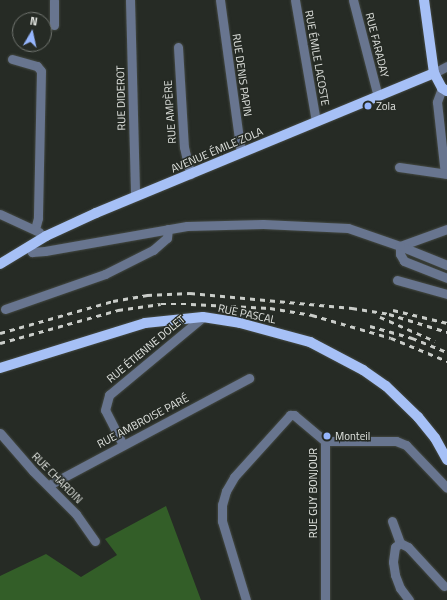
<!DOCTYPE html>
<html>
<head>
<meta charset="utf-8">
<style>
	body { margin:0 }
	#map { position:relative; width:447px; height:600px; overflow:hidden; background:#262b25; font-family:"Titillium Web",sans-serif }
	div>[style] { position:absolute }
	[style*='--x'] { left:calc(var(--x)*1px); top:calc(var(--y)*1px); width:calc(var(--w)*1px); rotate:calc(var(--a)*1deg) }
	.forest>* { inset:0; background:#335e28 }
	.roads { filter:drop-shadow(0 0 1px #444943) drop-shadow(0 0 1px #444943) }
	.minor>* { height:9px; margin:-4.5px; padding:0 4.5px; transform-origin:4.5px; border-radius:4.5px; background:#68758f }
	.major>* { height:10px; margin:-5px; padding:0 5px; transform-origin:5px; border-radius:5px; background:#a6c0f6 }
	.rail>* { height:2.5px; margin-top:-1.25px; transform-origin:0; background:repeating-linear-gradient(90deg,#cacdc9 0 5px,transparent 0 10px) }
	.dots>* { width:11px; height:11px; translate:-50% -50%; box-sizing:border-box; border:2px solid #262b25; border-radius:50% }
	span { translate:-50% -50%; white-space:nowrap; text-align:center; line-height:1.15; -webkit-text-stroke:3px #262b25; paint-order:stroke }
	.street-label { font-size:11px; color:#e1e4e0 }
	.poi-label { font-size:11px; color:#e1e4e0 }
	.left { translate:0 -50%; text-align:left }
	.north { position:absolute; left:12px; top:12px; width:40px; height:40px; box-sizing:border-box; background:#262b25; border:1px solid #717570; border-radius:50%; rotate:9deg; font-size:11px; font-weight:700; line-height:16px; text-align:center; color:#e1e4e0 }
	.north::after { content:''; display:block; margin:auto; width:14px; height:18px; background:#96b6fd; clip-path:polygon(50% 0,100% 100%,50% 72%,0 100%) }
</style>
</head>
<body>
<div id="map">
	<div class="forest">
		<i style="clip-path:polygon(166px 506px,201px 600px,0 600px,0 576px,46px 554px,81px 577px,117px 555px,105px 539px)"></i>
	</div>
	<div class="roads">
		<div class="minor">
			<i style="--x:54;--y:0;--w:25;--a:90"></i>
			<i style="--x:130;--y:0;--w:196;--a:88.5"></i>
			<i style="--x:220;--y:0;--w:154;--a:82.2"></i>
			<i style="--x:295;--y:0;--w:123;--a:80.2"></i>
			<i style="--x:353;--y:0;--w:100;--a:75.5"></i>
			<i style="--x:178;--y:47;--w:100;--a:86.6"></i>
			<i style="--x:184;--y:147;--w:28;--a:77"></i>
			<i style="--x:12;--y:59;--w:26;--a:16"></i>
			<i style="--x:37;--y:66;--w:6;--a:51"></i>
			<i style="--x:41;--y:71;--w:147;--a:91.2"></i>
			<i style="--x:38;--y:218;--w:11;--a:105"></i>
			<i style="--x:434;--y:73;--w:15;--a:-28"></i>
			<i style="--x:442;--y:88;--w:15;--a:110"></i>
			<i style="--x:437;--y:102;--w:72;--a:83.7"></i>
			<i style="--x:399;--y:167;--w:49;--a:8.3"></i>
			<i style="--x:0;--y:214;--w:43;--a:24.8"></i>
			<i style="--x:29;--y:247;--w:6;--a:59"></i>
			<i style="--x:32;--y:252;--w:13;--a:-4"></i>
			<i style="--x:45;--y:251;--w:144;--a:-10"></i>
			<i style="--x:187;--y:226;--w:76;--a:-1.5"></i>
			<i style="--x:263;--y:224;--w:85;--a:2.7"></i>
			<i style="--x:348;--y:228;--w:55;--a:19.1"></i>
			<i style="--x:400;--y:246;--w:50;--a:-19.9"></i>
			<i style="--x:447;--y:265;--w:51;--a:-158"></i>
			<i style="--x:400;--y:246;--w:8;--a:90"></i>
			<i style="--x:400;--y:254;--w:8;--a:60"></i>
			<i style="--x:404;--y:261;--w:46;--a:21.6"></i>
			<i style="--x:397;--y:280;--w:52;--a:15.6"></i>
			<i style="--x:5;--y:309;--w:106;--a:-19.3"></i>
			<i style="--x:105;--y:274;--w:54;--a:-26.6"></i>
			<i style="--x:153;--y:250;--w:18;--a:-41"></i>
			<i style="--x:167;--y:238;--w:9;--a:-84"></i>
			<i style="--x:0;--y:433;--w:50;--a:49"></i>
			<i style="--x:33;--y:471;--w:61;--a:45"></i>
			<i style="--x:76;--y:514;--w:33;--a:55"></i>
			<i style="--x:325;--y:441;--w:159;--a:90"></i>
			<i style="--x:325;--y:441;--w:71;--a:0"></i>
			<i style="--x:396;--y:441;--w:11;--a:22"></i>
			<i style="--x:406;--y:445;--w:59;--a:46.4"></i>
			<i style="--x:123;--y:445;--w:39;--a:-117"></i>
			<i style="--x:105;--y:410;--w:16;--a:-75"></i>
			<i style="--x:109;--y:395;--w:122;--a:-39.7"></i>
			<i style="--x:49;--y:485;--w:227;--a:-28.1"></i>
			<i style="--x:392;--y:521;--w:23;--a:70"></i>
			<i style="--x:400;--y:543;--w:6;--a:141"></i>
			<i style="--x:395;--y:547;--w:15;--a:98"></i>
			<i style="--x:393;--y:562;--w:13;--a:81"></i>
			<i style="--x:395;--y:575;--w:14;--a:69"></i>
			<i style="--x:400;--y:588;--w:15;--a:53"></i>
			<i style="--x:400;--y:543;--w:9;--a:27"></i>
			<i style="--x:408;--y:547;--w:53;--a:47.3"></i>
			<i style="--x:246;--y:600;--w:83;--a:-106.9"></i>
			<i style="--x:222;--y:521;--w:16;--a:-90"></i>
			<i style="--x:222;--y:505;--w:15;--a:-74"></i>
			<i style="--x:226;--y:491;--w:16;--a:-60"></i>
			<i style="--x:234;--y:477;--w:84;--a:-47.9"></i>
			<i style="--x:290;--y:415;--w:4;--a:0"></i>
			<i style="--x:294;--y:415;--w:40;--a:40"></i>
		</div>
		<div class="major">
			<i style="--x:424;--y:0;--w:74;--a:82.2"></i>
			<i style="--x:434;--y:73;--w:17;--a:62"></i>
			<i style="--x:442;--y:88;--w:6;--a:31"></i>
			<i style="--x:0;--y:264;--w:54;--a:-31.3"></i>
			<i style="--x:46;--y:236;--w:55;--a:-24.7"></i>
			<i style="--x:96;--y:213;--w:366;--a:-22.5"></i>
			<i style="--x:0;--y:368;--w:152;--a:-17.2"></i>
			<i style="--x:145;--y:323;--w:58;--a:-5.9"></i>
			<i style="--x:203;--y:317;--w:37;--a:9"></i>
			<i style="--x:240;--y:323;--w:73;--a:15.2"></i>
			<i style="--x:310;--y:342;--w:60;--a:27.8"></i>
			<i style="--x:363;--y:370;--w:28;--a:35"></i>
			<i style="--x:386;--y:386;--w:45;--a:44.1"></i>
			<i style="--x:418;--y:417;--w:27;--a:51"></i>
			<i style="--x:435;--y:438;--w:25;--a:61"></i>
		</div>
	</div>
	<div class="rail">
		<i style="--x:393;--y:310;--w:56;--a:13.5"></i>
		<i style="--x:380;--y:317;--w:60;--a:23.6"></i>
		<i style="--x:370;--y:326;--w:44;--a:15.9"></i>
		<i style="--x:412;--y:338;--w:38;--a:22"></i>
		<i style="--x:0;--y:333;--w:117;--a:-15.8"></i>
		<i style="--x:113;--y:301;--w:35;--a:-10"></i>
		<i style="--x:147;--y:295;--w:43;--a:-2.7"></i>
		<i style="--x:190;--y:293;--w:163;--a:5.3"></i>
		<i style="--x:352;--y:308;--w:37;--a:9"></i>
		<i style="--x:389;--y:314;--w:61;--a:17.2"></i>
		<i style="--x:0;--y:343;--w:123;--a:-15.6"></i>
		<i style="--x:118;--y:310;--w:43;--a:-7.9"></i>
		<i style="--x:161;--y:304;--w:30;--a:0"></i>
		<i style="--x:191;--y:304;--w:79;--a:2.9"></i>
		<i style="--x:270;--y:308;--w:43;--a:9.5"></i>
		<i style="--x:312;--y:315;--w:82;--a:16.2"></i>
		<i style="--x:391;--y:338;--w:61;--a:22.3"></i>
	</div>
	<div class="dots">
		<i style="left:368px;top:106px;background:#96b6fd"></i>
		<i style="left:327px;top:436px;background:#96b6fd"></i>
	</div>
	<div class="street-label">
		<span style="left:377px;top:45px;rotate:76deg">RUE FARADAY</span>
		<span style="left:317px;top:58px;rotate:80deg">RUE ÉMILE LACOSTE</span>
		<span style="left:242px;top:75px;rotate:82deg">RUE DENIS PAPIN</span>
		<span style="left:121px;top:98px;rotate:-91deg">RUE DIDEROT</span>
		<span style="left:170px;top:112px;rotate:-94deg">RUE AMPÈRE</span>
		<span style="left:217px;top:150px;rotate:-23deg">AVENUE ÉMILE ZOLA</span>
		<span style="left:247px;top:314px;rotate:12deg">RUE PASCAL</span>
		<span style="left:146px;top:349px;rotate:-40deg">RUE ÉTIENNE DOLET</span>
		<span style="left:143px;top:421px;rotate:-28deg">RUE AMBROISE PARÉ</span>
		<span style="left:57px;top:478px;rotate:45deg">RUE CHARDIN</span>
		<span style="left:313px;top:493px;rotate:-90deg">RUE GUY BONJOUR</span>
	</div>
	<div class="poi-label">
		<span class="left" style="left:376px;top:106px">Zola</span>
		<span class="left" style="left:335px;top:436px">Monteil</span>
	</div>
	<div class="north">N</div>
</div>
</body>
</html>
